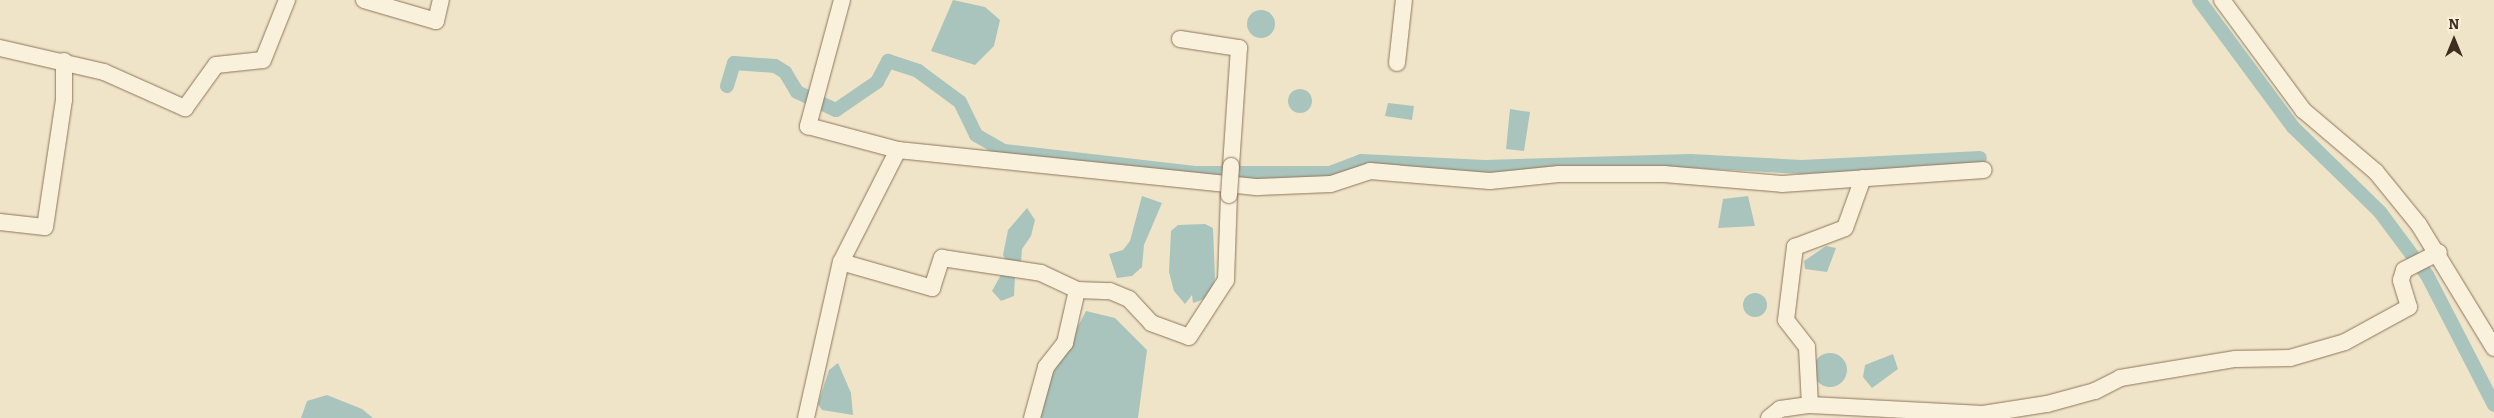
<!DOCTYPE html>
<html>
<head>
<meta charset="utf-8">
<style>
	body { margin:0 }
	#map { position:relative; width:2494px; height:418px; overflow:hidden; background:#f0e4c8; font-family:Bitter,serif }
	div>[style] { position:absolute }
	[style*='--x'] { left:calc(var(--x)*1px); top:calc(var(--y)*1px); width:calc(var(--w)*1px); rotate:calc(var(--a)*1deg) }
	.water>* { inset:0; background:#a9c4bc }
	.round { border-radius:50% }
	.canal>* { height:14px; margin:-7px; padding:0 7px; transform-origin:7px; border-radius:7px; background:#a9c4bc }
	.roads { filter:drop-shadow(0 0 1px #8d765c) drop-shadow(0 0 1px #8d765c) }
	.minor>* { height:16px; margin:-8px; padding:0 8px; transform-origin:8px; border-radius:8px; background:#faf1dc }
	.bridges { filter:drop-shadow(0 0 1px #8d765c) drop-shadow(0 0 1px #8d765c) }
	.minor-bridge>* { height:16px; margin:-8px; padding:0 8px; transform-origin:8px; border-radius:8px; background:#faf1dc }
	span { translate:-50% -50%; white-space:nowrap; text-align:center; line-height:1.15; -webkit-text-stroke:4.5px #f7eed8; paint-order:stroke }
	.north { position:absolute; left:2429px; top:15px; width:50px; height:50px; -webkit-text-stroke:4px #f7eed8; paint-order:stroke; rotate:0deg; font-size:14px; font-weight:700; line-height:20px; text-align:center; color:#3d2e20 }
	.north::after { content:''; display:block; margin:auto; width:18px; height:22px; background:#3d2e20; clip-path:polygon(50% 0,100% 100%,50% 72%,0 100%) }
</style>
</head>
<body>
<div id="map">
	<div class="water">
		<i style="clip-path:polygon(953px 0,985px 7px,1000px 20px,994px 46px,975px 65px,931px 51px)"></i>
		<i class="round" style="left:1247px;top:10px;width:28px;height:28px"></i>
		<i class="round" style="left:1288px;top:89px;width:24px;height:24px"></i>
		<i style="clip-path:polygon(1388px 103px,1414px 106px,1412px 120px,1385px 116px)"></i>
		<i style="clip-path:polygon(1510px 109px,1530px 112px,1524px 151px,1506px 149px)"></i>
		<i style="clip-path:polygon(1142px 196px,1162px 203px,1144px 245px,1142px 267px,1132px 276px,1117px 278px,1109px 254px,1123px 250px,1130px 241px)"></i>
		<i style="clip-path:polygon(1748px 196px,1755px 226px,1718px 228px,1723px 199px)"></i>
		<i style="clip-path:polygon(1027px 208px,1035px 220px,1031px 236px,1022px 249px,1021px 262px,1007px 263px,1003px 255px,1008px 230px)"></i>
		<i style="clip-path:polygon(1205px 224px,1213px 228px,1215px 278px,1210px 297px,1193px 303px,1192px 295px,1185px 304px,1174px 291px,1169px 272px,1171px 231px,1178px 225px)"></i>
		<i style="clip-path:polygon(1826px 246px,1836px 248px,1827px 272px,1805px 269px,1804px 261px)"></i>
		<i style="clip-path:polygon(1002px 273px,1015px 276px,1014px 296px,1001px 301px,992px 291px)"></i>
		<i class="round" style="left:1743px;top:293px;width:24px;height:24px"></i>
		<i style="clip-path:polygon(1086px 311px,1115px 318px,1147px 350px,1138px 418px,1038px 418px,1044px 390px)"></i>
		<i class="round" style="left:1813px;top:353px;width:34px;height:34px"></i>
		<i style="clip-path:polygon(1893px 354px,1898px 369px,1872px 388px,1863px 377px,1865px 365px)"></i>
		<i style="clip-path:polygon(838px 363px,851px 393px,853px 415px,822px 410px,818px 404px,829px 370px)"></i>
		<i style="clip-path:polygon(327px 395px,362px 409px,373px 418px,301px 418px,307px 401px)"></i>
	</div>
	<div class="canal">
		<i style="--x:2199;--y:0;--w:158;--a:53.5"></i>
		<i style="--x:2293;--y:127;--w:122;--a:44.3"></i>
		<i style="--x:2380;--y:212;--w:79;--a:53.3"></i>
		<i style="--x:2427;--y:275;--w:146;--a:62.7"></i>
		<i style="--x:727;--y:86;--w:24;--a:-73"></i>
		<i style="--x:734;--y:63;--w:41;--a:4.2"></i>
		<i style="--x:775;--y:66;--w:12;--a:31"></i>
		<i style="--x:785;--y:72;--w:23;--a:59"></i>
		<i style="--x:797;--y:92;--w:43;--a:24.8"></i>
		<i style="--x:836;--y:110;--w:50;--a:-34.3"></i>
		<i style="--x:877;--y:82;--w:24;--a:-62"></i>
		<i style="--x:888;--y:61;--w:32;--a:18"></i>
		<i style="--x:918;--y:71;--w:52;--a:36.4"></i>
		<i style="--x:960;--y:102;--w:37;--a:64"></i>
		<i style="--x:976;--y:135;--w:32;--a:30"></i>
		<i style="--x:1004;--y:151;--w:192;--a:6.6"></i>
		<i style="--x:1195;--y:173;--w:135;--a:0"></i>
		<i style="--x:1330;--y:173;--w:33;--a:-21"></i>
		<i style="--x:1361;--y:161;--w:124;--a:2.8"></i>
		<i style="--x:1485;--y:167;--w:206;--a:-1.7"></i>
		<i style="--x:1691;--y:161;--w:111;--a:3.1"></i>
		<i style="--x:1802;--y:167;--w:178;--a:-2.9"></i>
	</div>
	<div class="roads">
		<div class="minor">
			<i style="--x:364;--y:0;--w:75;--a:16.3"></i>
			<i style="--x:436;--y:21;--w:22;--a:-77"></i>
			<i style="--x:842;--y:0;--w:131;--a:105.1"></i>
			<i style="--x:808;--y:126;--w:93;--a:14.9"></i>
			<i style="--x:898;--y:150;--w:362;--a:5.9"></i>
			<i style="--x:1258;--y:187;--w:73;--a:-2.4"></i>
			<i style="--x:1331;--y:184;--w:41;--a:-18.4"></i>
			<i style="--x:1370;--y:171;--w:120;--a:4.8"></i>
			<i style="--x:1490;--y:181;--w:69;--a:-5.8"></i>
			<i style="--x:1559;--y:174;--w:105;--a:0"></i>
			<i style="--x:1664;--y:174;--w:118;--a:4.8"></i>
			<i style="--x:1782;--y:184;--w:202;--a:-4"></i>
			<i style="--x:2222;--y:0;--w:137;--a:53.6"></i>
			<i style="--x:2303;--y:110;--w:96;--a:40.3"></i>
			<i style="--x:2376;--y:172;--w:68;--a:50.9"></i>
			<i style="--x:2419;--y:225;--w:144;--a:58.6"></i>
			<i style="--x:1180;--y:39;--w:60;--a:8.7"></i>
			<i style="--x:1239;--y:48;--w:118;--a:93.9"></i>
			<i style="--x:0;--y:48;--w:107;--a:13"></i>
			<i style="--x:104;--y:72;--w:89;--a:24"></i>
			<i style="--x:185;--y:108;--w:53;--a:-54.2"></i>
			<i style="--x:216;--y:65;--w:47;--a:-6.1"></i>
			<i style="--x:263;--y:60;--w:65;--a:-68.2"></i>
			<i style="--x:1397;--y:63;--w:63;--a:-83.7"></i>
			<i style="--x:898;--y:150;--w:126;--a:117"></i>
			<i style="--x:841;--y:262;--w:95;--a:15.9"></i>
			<i style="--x:932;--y:288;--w:32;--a:-72"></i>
			<i style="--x:942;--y:258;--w:100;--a:8.6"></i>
			<i style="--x:1041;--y:273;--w:40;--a:25"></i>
			<i style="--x:1077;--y:290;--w:33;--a:2"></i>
			<i style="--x:1110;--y:291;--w:21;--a:23"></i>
			<i style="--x:1129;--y:299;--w:33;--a:47"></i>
			<i style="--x:1151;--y:323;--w:40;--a:20.2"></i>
			<i style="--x:1189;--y:337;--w:68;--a:-57"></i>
			<i style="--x:1226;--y:280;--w:85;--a:-88"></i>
			<i style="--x:0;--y:222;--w:45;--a:6.3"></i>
			<i style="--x:45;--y:227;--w:128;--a:-81.5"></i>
			<i style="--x:64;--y:100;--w:39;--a:-90"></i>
			<i style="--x:1810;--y:405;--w:58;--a:-93"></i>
			<i style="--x:1807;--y:347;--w:34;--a:-128"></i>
			<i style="--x:1786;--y:320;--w:74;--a:-83"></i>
			<i style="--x:1795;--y:247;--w:53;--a:-20.8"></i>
			<i style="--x:1845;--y:228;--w:53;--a:-70.2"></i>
			<i style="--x:806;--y:418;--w:160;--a:-77.4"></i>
			<i style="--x:1032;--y:418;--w:53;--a:-74.6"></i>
			<i style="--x:1046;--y:367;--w:31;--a:-52"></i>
			<i style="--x:1065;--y:343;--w:54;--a:-77.2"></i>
			<i style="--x:1769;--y:418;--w:14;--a:-39"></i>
			<i style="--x:1780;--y:409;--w:30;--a:-8"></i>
			<i style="--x:1810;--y:405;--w:173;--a:3"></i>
			<i style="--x:1983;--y:414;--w:65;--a:-8.9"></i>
			<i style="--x:2047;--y:404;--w:50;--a:-15.2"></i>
			<i style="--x:2095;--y:391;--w:28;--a:-27"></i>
			<i style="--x:2120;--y:378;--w:117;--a:-9.4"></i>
			<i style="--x:2235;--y:359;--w:55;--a:-1"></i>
			<i style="--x:2290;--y:358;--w:57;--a:-16.2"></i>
			<i style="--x:2345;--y:342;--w:73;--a:-28.7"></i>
			<i style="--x:2409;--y:307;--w:28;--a:-107"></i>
			<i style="--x:2401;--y:280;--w:10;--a:-73"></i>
			<i style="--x:2404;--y:270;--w:39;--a:-27"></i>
		</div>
	</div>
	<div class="bridges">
		<div class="minor-bridge">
			<i style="--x:1229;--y:195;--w:29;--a:-86"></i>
		</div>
	</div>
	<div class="north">N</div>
</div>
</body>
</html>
